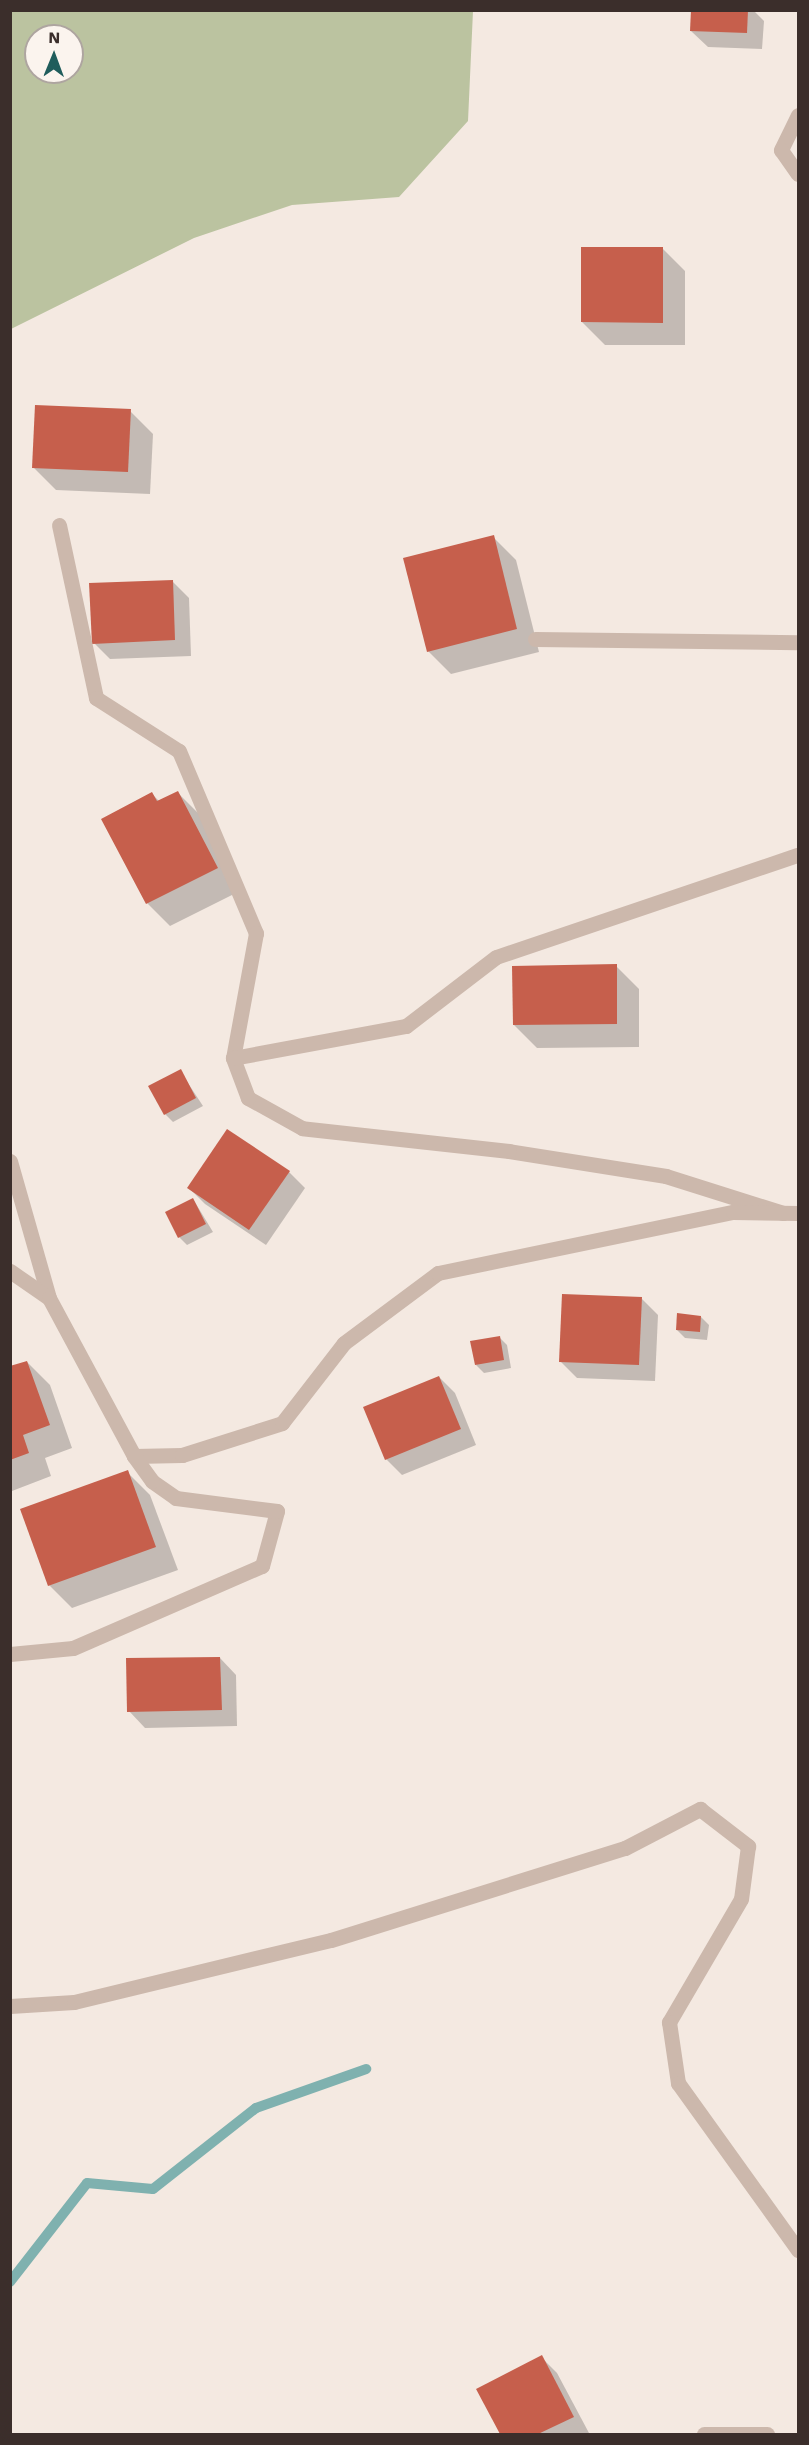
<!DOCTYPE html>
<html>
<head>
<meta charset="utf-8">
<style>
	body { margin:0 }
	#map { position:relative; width:809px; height:2445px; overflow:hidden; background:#f4e9e1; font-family:"Work Sans",sans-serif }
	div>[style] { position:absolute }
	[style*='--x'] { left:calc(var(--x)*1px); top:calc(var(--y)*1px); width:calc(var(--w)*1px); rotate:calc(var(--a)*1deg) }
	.green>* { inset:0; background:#bbc3a0 }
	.shadow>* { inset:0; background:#0003 }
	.stream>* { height:10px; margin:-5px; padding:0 5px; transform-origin:5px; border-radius:5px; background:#7fb1af }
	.building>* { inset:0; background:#c65f4c }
	.service>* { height:15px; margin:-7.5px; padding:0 7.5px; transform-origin:7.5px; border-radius:7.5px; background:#ccb8ac }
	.minor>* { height:15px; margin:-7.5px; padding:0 7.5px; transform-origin:7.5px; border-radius:7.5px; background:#ccb8ac }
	span { translate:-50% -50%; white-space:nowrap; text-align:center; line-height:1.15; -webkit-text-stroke:6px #fbf4ee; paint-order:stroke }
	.frame { position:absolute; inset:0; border:12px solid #3b2e2b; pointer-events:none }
	.north { position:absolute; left:24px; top:24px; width:60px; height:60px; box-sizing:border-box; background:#fbf4ee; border:2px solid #aea5a0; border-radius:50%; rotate:1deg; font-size:16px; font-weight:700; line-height:24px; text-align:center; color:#3b2e2b }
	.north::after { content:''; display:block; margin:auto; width:21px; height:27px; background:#205d5c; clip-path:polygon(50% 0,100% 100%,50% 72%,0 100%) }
</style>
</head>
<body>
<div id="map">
	<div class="green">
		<i style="clip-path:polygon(evenodd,11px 10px,473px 11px,468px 121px,399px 197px,292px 205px,194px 238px,11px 329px,11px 10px,36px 36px,72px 36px,72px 72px,36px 72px,36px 36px)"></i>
	</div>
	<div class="shadow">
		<i style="clip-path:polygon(692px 10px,753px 10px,764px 21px,762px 49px,708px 47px,691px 31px)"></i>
		<i style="clip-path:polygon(662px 248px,685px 271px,685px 345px,605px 345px,582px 322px)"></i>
		<i style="clip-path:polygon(130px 411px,153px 434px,150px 494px,56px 490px,33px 467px)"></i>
		<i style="clip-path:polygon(493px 537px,516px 560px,539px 652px,451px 674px,428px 651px)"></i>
		<i style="clip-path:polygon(172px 581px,189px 598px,191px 656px,110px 659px,94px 643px)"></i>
		<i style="clip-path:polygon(178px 793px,201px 816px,240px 891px,170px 926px,147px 903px,152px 794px,160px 802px)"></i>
		<i style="clip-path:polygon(616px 966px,639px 989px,639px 1047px,537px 1048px,514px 1025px)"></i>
		<i style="clip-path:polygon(180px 1071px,203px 1106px,173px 1122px,165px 1114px)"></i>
		<i style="clip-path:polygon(289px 1172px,305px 1188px,266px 1245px,205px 1204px,189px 1188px)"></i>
		<i style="clip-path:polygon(193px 1199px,213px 1232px,187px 1245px,179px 1237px)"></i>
		<i style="clip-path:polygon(642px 1299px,658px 1315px,655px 1381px,577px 1378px,560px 1361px)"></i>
		<i style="clip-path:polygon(701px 1317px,709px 1325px,707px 1340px,685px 1338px,677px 1330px)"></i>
		<i style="clip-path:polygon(499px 1337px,507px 1345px,511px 1368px,484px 1373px,476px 1365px)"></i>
		<i style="clip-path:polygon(27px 1362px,50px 1385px,72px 1448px,45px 1458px,51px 1476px,12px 1491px,10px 1368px)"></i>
		<i style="clip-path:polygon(439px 1377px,455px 1393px,476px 1445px,402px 1475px,386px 1459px)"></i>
		<i style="clip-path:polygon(127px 1472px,150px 1495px,178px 1570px,72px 1608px,49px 1585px)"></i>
		<i style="clip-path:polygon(220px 1658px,236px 1675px,237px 1726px,145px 1728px,129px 1711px)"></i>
		<i style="clip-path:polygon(541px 2357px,557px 2373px,589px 2433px,501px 2434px,478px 2389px)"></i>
	</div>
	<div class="stream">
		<i style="--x:10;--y:2282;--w:125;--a:-52.1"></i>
		<i style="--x:87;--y:2183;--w:66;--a:5.2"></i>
		<i style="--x:153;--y:2189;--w:131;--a:-38.2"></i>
		<i style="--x:256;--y:2108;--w:117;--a:-19.5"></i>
	</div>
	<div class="building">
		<i style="clip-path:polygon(691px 10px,748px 10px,747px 33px,690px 31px)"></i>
		<i style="clip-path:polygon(581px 247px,663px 247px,663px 323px,581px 322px)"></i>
		<i style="clip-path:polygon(35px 405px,131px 409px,128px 472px,32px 468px)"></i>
		<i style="clip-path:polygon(494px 535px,517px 629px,427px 652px,403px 558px)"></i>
		<i style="clip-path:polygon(173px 580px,175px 640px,92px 644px,89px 583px)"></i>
		<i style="clip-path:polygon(178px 791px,218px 868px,146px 904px,101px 819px,152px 792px,157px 801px)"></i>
		<i style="clip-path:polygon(617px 964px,617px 1024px,513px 1025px,512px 966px)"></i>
		<i style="clip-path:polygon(181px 1069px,196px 1098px,164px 1115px,148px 1086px)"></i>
		<i style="clip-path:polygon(227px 1129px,290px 1171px,249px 1230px,187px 1188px)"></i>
		<i style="clip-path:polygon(193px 1198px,206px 1224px,178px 1238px,165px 1212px)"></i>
		<i style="clip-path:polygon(562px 1294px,642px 1297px,639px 1365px,559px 1362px)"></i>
		<i style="clip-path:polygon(677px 1313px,701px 1316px,700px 1332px,676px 1330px)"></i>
		<i style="clip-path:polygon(500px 1336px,504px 1360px,475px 1365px,470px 1341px)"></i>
		<i style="clip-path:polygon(27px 1361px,50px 1425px,23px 1435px,29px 1453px,10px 1460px,10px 1366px)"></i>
		<i style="clip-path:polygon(439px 1376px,461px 1429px,385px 1460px,363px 1407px)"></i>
		<i style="clip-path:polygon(128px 1470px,156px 1547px,48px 1586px,20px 1509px)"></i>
		<i style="clip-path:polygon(220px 1657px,222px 1710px,127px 1712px,126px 1658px)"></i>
		<i style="clip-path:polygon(542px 2355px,574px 2417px,538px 2434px,500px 2434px,476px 2389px)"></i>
	</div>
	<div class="service">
		<i style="--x:59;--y:525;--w:177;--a:77.9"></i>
		<i style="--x:96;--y:698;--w:98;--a:32.6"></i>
		<i style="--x:179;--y:751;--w:198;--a:67.1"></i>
		<i style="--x:256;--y:933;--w:127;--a:100.4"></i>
		<i style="--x:535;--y:639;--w:263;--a:0.7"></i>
		<i style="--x:10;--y:1161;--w:142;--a:74.1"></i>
		<i style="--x:10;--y:2006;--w:64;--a:-3.6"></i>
		<i style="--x:74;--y:2002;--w:264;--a:-13.6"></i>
		<i style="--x:331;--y:1940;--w:308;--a:-17.4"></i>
		<i style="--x:625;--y:1848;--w:85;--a:-27.5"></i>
		<i style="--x:700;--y:1809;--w:61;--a:37.6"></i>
		<i style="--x:748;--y:1846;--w:53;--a:97.5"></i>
		<i style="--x:741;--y:1899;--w:143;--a:120.3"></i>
		<i style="--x:669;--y:2022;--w:62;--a:81.6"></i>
		<i style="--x:678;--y:2083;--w:206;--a:54.3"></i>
		<i style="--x:704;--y:2434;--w:63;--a:0"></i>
	</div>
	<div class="minor">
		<i style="--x:798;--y:115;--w:39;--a:116"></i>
		<i style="--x:781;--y:150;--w:29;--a:55"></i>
		<i style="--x:783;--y:1213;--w:123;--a:-162.5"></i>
		<i style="--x:666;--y:1176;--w:159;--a:-171"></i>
		<i style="--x:509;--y:1151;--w:208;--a:-173.7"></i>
		<i style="--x:302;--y:1128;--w:62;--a:-150.9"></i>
		<i style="--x:248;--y:1098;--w:43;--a:-110.6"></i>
		<i style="--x:233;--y:1058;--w:176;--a:-10.5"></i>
		<i style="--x:406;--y:1026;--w:113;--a:-37.5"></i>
		<i style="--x:496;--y:957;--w:319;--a:-18.7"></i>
		<i style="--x:10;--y:1271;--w:47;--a:34.7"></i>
		<i style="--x:49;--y:1298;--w:179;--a:61.7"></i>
		<i style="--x:134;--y:1456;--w:48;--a:-1.2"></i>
		<i style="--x:182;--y:1455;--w:105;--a:-17.7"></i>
		<i style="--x:282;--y:1423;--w:101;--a:-52.2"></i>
		<i style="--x:344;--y:1343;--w:117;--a:-36.7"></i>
		<i style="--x:438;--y:1273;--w:301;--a:-11.7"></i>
		<i style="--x:733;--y:1212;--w:65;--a:0.9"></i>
		<i style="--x:10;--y:1654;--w:63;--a:-5.4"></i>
		<i style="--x:73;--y:1648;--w:206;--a:-23.5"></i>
		<i style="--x:262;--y:1566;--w:57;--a:-74.7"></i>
		<i style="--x:277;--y:1511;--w:102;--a:-172.7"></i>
		<i style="--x:176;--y:1498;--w:29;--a:-145"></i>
		<i style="--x:152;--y:1481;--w:31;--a:-126"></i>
	</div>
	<div class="frame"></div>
	<div class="north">N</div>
</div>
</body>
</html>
